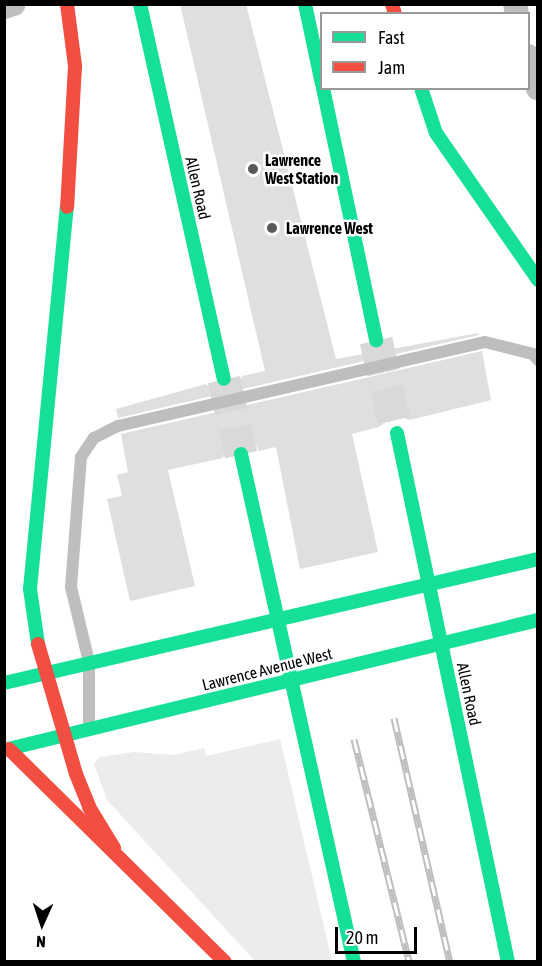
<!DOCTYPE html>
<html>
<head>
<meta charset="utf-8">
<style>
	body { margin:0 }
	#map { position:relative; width:542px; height:966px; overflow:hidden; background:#fff; font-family:"Asap Condensed",sans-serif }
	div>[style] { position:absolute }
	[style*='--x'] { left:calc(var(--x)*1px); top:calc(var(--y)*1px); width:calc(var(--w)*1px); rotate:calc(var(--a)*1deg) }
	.green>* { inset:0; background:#ececec }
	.building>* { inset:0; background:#dfdfdf }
	.highway-tunnel>* { height:33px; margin-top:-16.5px; transform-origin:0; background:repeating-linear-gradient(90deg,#d9d9d9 0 33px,transparent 0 49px) }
	.lane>* { height:12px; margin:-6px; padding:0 6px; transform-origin:6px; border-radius:6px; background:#bebebe }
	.street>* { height:24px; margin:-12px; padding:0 12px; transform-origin:12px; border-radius:12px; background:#bebebe }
	.fast>* { height:14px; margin:-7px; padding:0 7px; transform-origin:7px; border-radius:7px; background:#16e098 }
	.jam>* { height:14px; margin:-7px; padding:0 7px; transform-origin:7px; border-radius:7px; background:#f24e42 }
	.rail>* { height:7px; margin-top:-3.5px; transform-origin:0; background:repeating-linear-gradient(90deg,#fff 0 14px,#bebebe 0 28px); box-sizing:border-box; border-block:2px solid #bebebe }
	.dots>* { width:16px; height:16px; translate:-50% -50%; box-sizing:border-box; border:3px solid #fff; border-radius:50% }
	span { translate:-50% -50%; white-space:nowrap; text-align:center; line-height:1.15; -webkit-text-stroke:5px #fff; paint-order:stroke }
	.poi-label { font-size:16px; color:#000; font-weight:700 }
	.left { translate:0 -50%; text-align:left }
	.street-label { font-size:16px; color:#000 }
	.frame { position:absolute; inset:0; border:6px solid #000; pointer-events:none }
	.legend { position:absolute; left:320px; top:12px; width:210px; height:78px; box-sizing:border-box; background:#fff; border:2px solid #999; margin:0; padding:8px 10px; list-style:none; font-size:18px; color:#000 }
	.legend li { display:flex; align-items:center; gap:12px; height:30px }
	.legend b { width:30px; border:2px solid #999 }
	.north { position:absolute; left:12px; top:894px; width:60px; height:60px; -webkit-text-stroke:4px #fff; paint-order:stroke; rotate:183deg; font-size:16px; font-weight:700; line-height:24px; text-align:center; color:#000 }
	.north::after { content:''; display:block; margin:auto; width:21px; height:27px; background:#000; clip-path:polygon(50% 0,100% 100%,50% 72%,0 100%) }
	.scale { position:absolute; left:335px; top:927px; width:82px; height:27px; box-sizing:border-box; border:3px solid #000; border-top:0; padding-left:8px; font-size:18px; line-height:21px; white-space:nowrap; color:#000; -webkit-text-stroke:4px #fff; paint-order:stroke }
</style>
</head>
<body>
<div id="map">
	<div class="green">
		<i style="clip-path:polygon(280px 739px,332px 961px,255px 961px,107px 800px,94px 764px,100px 757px,134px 752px,173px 755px,204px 748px,206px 756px)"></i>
	</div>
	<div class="building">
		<i style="clip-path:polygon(180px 4px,246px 4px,336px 359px,364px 354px,377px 358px,239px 390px,242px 376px,265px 371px)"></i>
		<i style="clip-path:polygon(478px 333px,479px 335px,383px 357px,392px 349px)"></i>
		<i style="clip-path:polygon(482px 351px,491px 400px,410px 420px,393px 415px,379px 427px,352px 434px,378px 552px,300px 569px,276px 447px,259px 451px,254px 441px,238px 436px,228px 441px,223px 458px,168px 470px,195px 586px,130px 601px,107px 499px,122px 496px,117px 475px,128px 472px,121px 434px)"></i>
		<i style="clip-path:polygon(206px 384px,216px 395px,118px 418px,116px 409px)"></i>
	</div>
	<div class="highway-tunnel">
		<i style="--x:376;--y:340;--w:95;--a:77.3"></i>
		<i style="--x:224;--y:379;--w:77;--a:77.2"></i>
	</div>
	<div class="lane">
		<i style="--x:89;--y:729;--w:67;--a:-90"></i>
		<i style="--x:89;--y:662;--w:77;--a:-103.5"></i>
		<i style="--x:71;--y:587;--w:130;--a:-85.6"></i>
		<i style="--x:81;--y:457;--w:23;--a:-56"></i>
		<i style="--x:94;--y:438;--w:27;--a:-27"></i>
		<i style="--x:118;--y:426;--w:376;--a:-12.9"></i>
		<i style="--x:485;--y:342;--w:49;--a:14"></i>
		<i style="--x:533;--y:354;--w:8;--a:50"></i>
	</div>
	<div class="street">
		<i style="--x:515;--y:4;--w:10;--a:79"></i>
		<i style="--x:4;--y:7;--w:10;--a:-17"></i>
		<i style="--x:528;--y:56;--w:34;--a:73"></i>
	</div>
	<div class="fast">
		<i style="--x:140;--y:4;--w:384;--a:77.4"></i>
		<i style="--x:305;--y:4;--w:82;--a:78"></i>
		<i style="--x:323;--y:88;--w:258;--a:78.1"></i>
		<i style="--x:421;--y:88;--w:47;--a:71.6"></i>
		<i style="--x:436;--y:133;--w:179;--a:55.2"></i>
		<i style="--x:397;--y:433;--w:541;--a:78.15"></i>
		<i style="--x:241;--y:454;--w:520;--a:77.46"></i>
		<i style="--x:38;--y:644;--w:56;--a:-98.3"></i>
		<i style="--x:30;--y:589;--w:384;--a:-84.5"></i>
		<i style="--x:4;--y:683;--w:548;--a:-13.07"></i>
		<i style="--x:4;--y:750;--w:550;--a:-13.68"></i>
	</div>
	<div class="jam">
		<i style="--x:67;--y:4;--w:63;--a:82.6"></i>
		<i style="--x:75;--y:66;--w:141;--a:93.2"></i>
		<i style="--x:392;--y:4;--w:10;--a:73"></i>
		<i style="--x:38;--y:644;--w:135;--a:73.7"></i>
		<i style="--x:76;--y:774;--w:35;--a:68"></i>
		<i style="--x:89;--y:807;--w:48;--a:58.6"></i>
		<i style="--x:9;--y:749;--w:303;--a:44.6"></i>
	</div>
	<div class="rail">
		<i style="--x:394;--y:718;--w:250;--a:77.1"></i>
		<i style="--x:354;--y:739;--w:230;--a:76.1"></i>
	</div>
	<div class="dots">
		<i style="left:253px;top:169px;background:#595959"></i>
		<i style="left:272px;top:228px;background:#595959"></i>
	</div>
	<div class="poi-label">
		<span class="left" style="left:265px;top:169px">Lawrence<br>West Station</span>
		<span class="left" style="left:286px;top:228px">Lawrence West</span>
	</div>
	<div class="street-label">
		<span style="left:198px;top:188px;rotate:77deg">Allen Road</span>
		<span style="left:267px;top:669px;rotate:-14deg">Lawrence Avenue West</span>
		<span style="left:469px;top:694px;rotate:78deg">Allen Road</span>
	</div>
	<div class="frame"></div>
	<ul class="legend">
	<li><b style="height:8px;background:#16e098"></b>Fast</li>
	<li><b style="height:8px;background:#f24e42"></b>Jam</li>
	</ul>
	<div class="north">N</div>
	<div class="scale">20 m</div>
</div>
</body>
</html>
